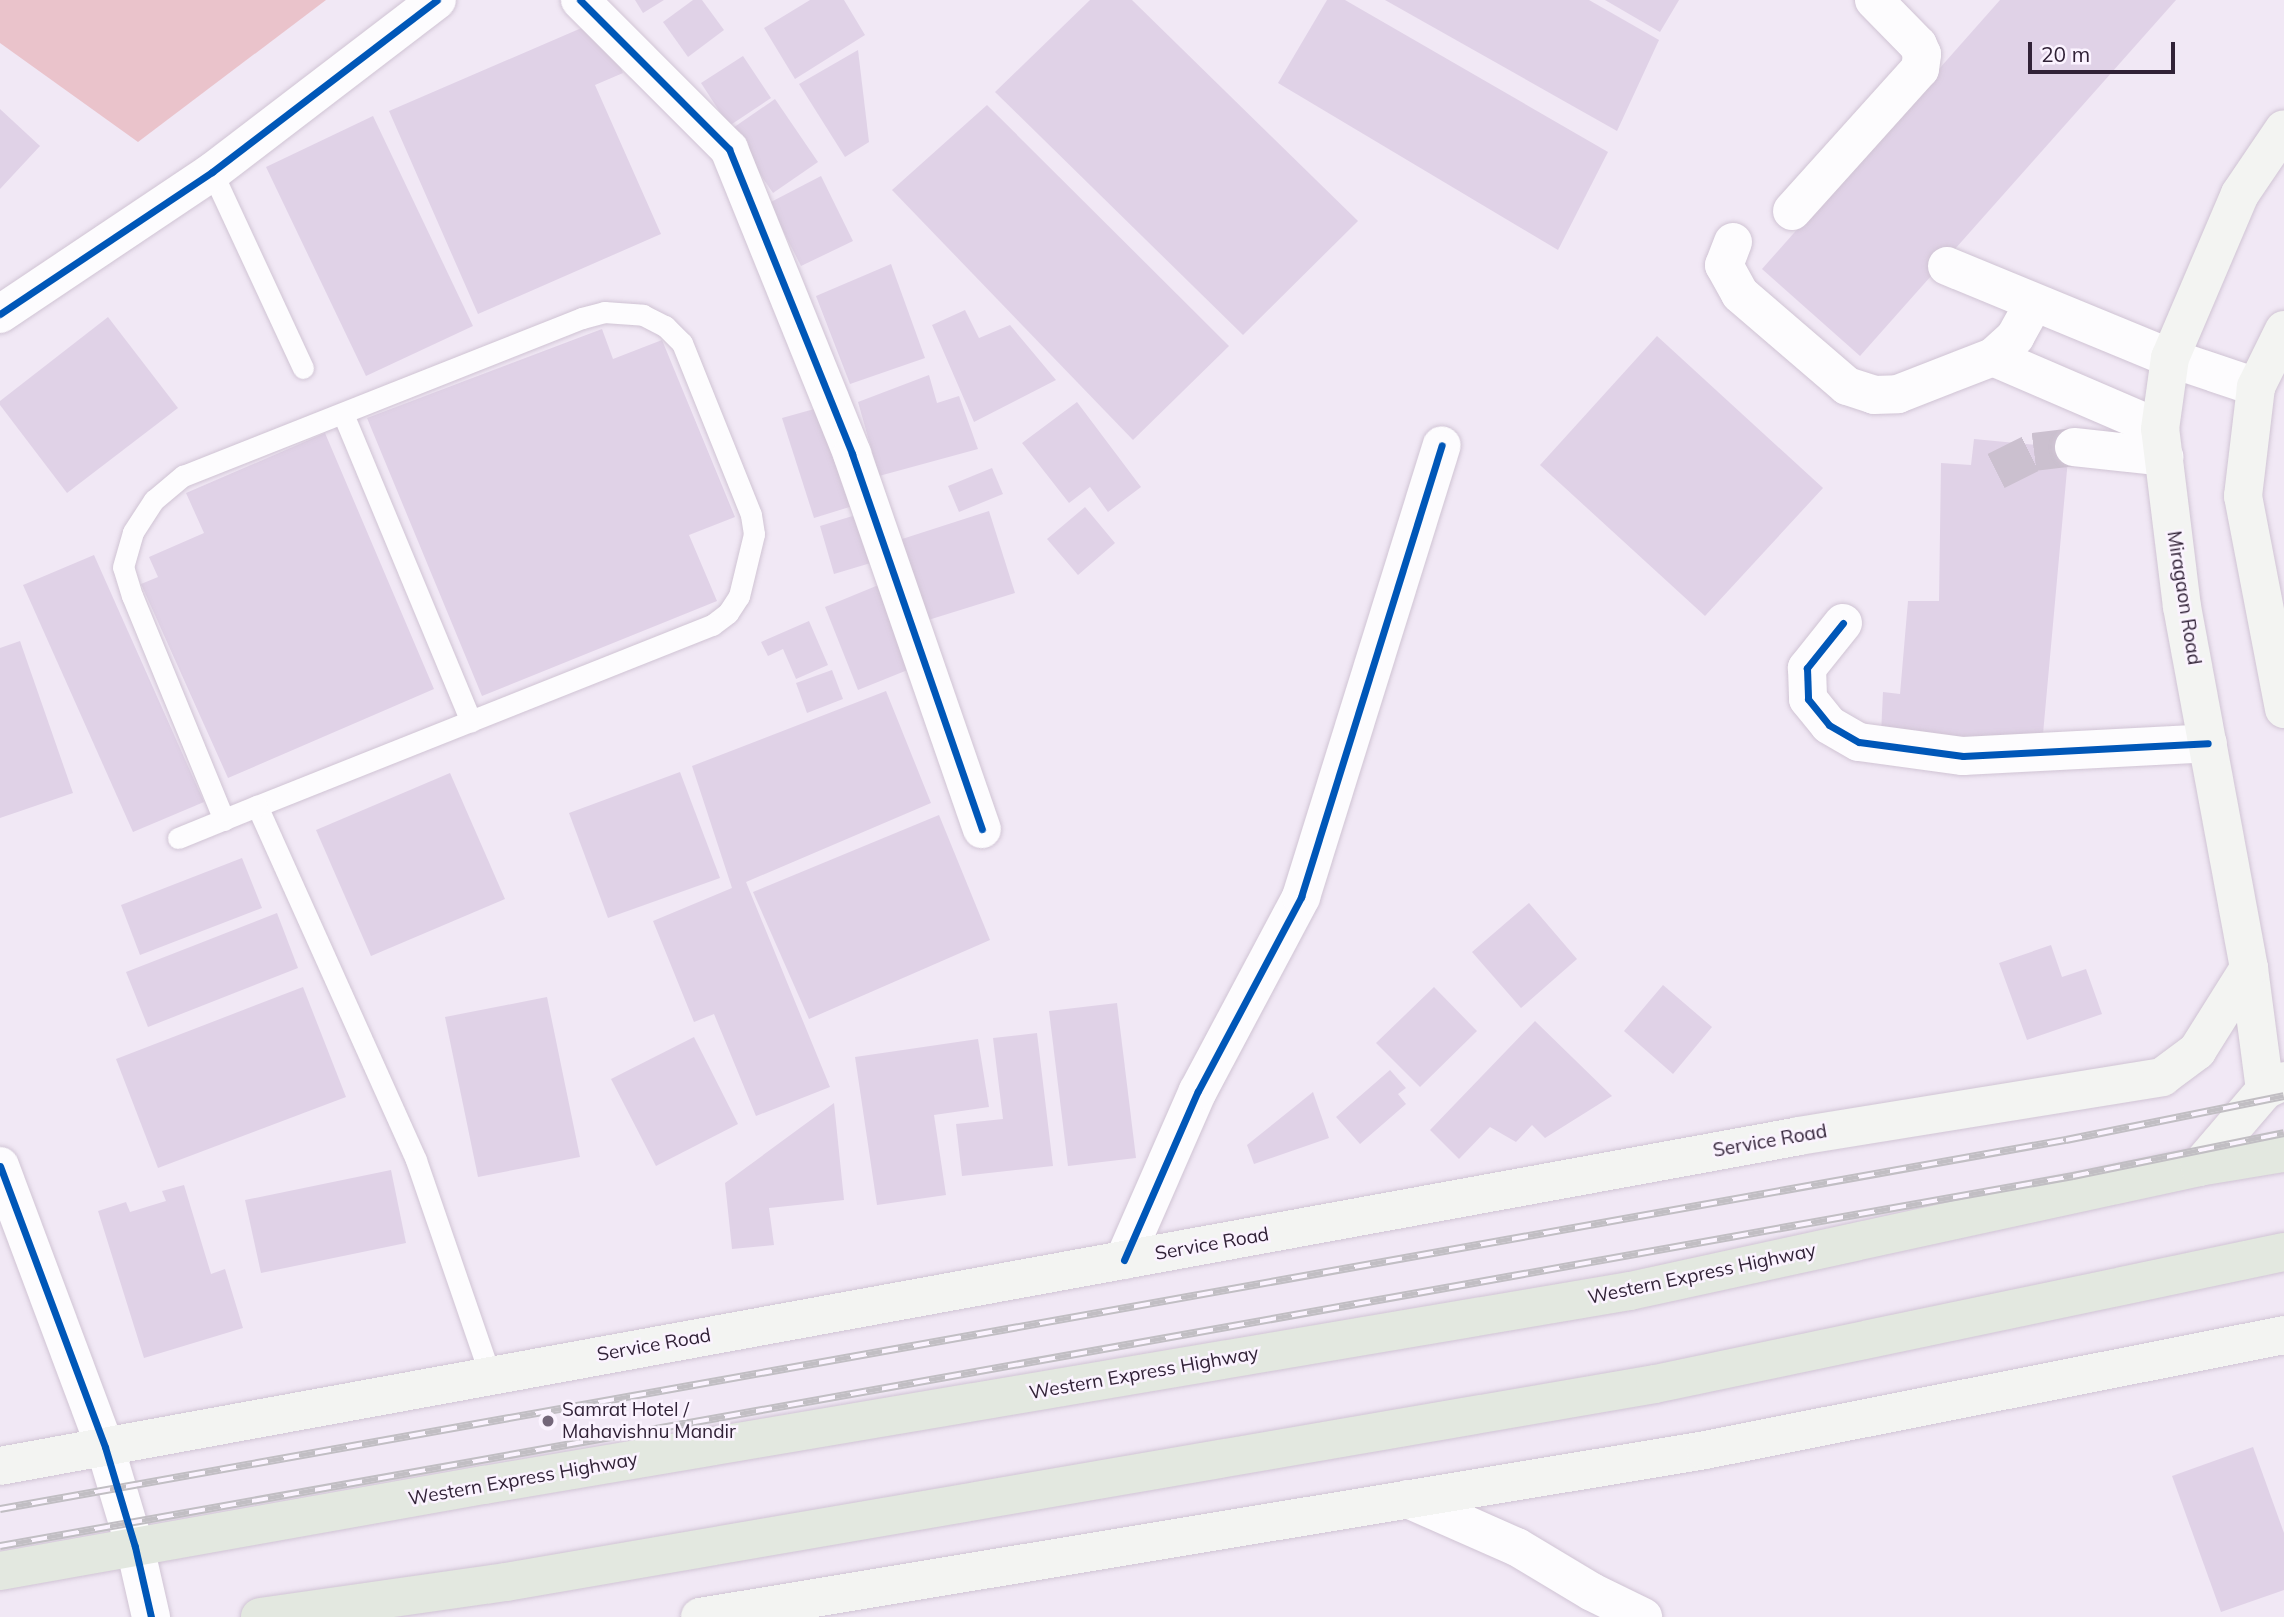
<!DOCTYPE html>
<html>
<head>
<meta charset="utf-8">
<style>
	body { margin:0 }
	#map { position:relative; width:2284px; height:1617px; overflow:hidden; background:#f1e8f5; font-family:Mulish,sans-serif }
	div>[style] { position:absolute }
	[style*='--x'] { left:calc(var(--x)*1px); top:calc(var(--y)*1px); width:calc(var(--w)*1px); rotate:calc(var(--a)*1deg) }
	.green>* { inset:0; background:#eac3cb }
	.building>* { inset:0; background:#e0d2e7 }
	.minor-tunnel>* { height:38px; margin-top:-19px; transform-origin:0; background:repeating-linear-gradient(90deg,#cbc0cf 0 38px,transparent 0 57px) }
	.roads { filter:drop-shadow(0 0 2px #d0c4d4) drop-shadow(0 0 2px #d0c4d4) }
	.service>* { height:21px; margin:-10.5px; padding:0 10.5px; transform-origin:10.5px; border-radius:10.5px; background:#fdfcfe }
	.minor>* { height:38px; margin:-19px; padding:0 19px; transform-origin:19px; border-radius:19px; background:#fdfcfe }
	.tertiary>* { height:38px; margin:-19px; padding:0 19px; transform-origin:19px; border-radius:19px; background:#fdfcfe }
	.secondary>* { height:38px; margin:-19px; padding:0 19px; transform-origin:19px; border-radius:19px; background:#f3f4f2 }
	.trunk>* { height:38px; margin:-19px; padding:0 19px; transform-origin:19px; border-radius:19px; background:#e3e8e0 }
	.rail>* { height:8px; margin-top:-4px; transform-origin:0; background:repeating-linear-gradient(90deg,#fbf3ff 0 16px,#c1bec3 0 32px); box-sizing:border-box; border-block:2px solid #c1bec3 }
	.cycleway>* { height:7px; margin:-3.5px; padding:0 3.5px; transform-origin:3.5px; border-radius:3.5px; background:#0057b8 }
	.dots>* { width:19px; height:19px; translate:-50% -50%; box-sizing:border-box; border:4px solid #fbf3ff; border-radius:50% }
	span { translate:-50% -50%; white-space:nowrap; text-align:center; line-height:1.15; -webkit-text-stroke:5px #fbf3ff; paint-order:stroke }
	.street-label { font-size:19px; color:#312237 }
	.poi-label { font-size:19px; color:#312237 }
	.left { translate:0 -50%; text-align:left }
	.scale { position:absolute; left:2028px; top:42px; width:147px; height:32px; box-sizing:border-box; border:4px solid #312237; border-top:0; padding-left:9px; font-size:21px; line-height:24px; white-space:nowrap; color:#312237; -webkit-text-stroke:5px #fbf3ff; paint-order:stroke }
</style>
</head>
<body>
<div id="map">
	<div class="green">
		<i style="clip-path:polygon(0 0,326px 0,138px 142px,0 43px)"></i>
	</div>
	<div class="building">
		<i style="clip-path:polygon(635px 0,664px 0,643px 13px)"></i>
		<i style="clip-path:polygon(693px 0,702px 0,724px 30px,688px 57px,663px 22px)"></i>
		<i style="clip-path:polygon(810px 0,844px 0,865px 35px,795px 79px,764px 28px)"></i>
		<i style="clip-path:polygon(1090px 0,1132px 0,1358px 221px,1243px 335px,995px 92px)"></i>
		<i style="clip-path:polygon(1327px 0,1345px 0,1608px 152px,1558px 250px,1278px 83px)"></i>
		<i style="clip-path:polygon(1385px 0,1589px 0,1659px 40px,1617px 131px)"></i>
		<i style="clip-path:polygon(1605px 0,1679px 0,1660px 32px)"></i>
		<i style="clip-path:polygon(2000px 0,2176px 0,1860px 356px,1762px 269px)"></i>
		<i style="clip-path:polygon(600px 20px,623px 73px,595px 85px,661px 234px,478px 314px,389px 111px)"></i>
		<i style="clip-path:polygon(858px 50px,869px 142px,845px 157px,799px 84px)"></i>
		<i style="clip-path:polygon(743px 56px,771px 98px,729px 126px,701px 83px)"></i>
		<i style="clip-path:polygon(775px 99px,818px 162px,773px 193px,730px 130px)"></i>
		<i style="clip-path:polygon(987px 105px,1229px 346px,1133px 440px,892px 190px)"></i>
		<i style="clip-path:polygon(0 109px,40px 146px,0 189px)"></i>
		<i style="clip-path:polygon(373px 116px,473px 326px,366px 376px,266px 167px)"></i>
		<i style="clip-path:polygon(821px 176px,853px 241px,801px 266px,769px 203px)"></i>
		<i style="clip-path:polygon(891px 264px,925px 358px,850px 384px,816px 296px)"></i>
		<i style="clip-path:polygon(965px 310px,979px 338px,1010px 325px,1056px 380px,974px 422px,932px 325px)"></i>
		<i style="clip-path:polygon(108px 317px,178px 408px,67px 493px,0 405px,0 401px)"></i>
		<i style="clip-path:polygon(602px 329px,613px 359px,662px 340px,735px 517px,689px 535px,717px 601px,482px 696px,367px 418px)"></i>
		<i style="clip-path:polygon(1657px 336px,1823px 488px,1705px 616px,1540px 465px)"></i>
		<i style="clip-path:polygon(929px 375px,937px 403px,959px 396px,978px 449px,879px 476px,858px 402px)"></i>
		<i style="clip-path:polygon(1077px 402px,1141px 487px,1108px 512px,1090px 487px,1069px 503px,1022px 443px)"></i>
		<i style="clip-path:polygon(825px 406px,856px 505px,814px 518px,782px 418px)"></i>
		<i style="clip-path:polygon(325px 433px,434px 689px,228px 778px,141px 584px,158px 577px,149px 557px,204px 533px,186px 493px)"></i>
		<i style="clip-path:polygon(1974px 439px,2069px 448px,2042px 745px,1881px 734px,1883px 692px,1900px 694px,1908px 601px,1939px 601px,1941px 463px,1971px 465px)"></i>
		<i style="clip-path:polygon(992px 468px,1003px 494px,959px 512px,948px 486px)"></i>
		<i style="clip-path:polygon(1085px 507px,1115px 543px,1078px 575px,1047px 539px)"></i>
		<i style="clip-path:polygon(989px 511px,1015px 593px,925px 621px,899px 540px)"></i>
		<i style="clip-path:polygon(859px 514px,874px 562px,834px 574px,820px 526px)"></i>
		<i style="clip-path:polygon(94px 555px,204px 802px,133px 832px,23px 585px)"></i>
		<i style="clip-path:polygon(881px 584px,915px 667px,858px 690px,825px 607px)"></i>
		<i style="clip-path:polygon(809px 621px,828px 665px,796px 679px,783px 649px,768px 656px,761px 642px)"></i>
		<i style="clip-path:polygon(20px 641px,73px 793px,0 818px,0 648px)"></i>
		<i style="clip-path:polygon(832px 670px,843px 699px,807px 713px,796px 683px)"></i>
		<i style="clip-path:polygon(886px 691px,931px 803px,746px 882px,830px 1087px,756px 1116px,714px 1014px,694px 1022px,653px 921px,732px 888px,692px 766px)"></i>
		<i style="clip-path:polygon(680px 772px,720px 878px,608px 918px,569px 813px)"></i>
		<i style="clip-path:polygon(450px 773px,505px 899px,371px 956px,316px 830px)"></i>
		<i style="clip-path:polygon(939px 815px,990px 940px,809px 1019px,753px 892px)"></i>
		<i style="clip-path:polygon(242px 858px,262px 908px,140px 955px,121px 905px)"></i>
		<i style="clip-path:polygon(1529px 903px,1577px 959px,1521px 1008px,1472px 952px)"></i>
		<i style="clip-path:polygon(277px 913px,298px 968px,148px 1027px,126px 972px)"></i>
		<i style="clip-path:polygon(2051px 945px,2062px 977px,2086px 969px,2102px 1014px,2027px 1040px,1999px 963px)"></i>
		<i style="clip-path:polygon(1663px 985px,1712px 1027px,1673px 1074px,1624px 1031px)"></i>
		<i style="clip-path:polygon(303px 987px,346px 1097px,158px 1168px,116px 1059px)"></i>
		<i style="clip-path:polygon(1434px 987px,1477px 1031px,1420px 1087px,1376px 1043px)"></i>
		<i style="clip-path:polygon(547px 997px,580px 1157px,478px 1177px,445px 1017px)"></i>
		<i style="clip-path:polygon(1117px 1003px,1136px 1158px,1068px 1166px,1049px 1011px)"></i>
		<i style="clip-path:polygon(1535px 1021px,1612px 1096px,1545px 1138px,1532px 1125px,1516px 1142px,1490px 1127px,1459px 1159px,1430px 1130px)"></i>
		<i style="clip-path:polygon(1037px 1033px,1053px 1166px,962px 1176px,956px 1124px,1003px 1119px,993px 1038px)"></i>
		<i style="clip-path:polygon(694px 1037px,738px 1124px,656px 1166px,611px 1079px)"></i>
		<i style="clip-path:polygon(978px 1039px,989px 1107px,934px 1115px,946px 1195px,877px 1205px,855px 1057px)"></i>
		<i style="clip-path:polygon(1390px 1070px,1406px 1088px,1398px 1094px,1406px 1104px,1360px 1144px,1336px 1117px)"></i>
		<i style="clip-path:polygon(1313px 1092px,1329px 1138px,1254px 1164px,1247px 1145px)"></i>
		<i style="clip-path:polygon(834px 1103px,844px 1200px,769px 1208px,774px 1245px,732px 1249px,725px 1183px)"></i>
		<i style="clip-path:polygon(391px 1170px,406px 1243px,261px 1273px,245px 1200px)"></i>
		<i style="clip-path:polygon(184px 1185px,211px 1274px,225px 1269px,243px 1328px,144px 1358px,98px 1211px,126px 1202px,130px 1212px,166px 1201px,162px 1191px)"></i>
		<i style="clip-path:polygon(2253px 1447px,2284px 1533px,2284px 1590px,2221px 1612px,2172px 1476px)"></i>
	</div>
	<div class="minor-tunnel">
		<i style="--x:1996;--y:471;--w:42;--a:-26.6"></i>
		<i style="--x:2034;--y:452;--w:40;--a:-7.1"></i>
	</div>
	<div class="roads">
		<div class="service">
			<i style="--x:212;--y:172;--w:216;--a:65.1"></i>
			<i style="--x:343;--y:414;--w:333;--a:67.4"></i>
			<i style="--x:224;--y:820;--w:242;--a:-112.3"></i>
			<i style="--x:132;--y:596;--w:30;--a:-107"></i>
			<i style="--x:123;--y:567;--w:36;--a:-74"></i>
			<i style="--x:133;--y:532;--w:38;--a:-57"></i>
			<i style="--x:154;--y:500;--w:38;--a:-40"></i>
			<i style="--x:183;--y:476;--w:429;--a:-21.6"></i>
			<i style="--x:582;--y:318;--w:23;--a:-15"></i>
			<i style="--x:604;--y:312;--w:39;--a:4"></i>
			<i style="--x:643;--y:315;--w:25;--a:27"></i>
			<i style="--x:665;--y:326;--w:24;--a:45"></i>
			<i style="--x:682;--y:343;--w:185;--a:68.1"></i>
			<i style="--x:751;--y:515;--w:19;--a:81"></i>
			<i style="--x:754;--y:534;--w:64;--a:103.6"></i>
			<i style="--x:739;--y:596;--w:20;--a:123"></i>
			<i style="--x:728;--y:613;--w:20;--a:143"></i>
			<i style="--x:712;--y:625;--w:490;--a:158.3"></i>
			<i style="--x:257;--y:806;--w:388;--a:65.8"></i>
			<i style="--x:416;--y:1160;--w:227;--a:71"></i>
			<i style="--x:178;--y:838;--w:85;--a:-22.1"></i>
		</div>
		<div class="minor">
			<i style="--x:580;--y:0;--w:211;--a:45"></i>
			<i style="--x:729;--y:149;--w:329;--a:68"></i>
			<i style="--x:852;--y:454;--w:397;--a:70.9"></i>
			<i style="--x:1792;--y:211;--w:191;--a:-48"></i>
			<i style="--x:1920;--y:69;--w:15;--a:-82"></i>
			<i style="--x:1922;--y:54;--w:10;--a:-114"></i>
			<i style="--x:1918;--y:45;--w:63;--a:-134.4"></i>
			<i style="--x:1733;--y:242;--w:25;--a:111"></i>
			<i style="--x:1724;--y:265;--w:33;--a:61"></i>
			<i style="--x:1740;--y:294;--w:141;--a:40.7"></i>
			<i style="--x:1847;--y:386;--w:28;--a:18"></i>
			<i style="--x:1874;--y:395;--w:24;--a:-2"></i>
			<i style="--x:1898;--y:394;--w:102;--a:-21.3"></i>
			<i style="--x:1993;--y:357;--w:30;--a:-42"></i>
			<i style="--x:2015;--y:337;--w:39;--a:-61"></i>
			<i style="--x:1947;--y:266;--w:241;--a:22.4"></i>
			<i style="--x:2170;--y:358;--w:91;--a:18.6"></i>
			<i style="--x:1993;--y:357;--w:182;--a:23.3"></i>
			<i style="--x:2074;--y:447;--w:91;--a:6.3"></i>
			<i style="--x:1843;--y:623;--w:58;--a:128.7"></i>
			<i style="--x:1807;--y:668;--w:31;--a:88"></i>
			<i style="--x:1808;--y:699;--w:33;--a:51"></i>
			<i style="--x:1829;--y:725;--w:34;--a:30"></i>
			<i style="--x:1859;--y:742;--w:105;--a:7.7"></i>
			<i style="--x:1963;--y:756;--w:245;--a:-3"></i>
			<i style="--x:1124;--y:1260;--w:184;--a:-66.4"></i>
			<i style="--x:1198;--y:1091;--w:220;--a:-62"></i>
			<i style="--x:1301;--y:897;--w:473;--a:-72.7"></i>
			<i style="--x:1408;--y:1499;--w:119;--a:23.8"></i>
			<i style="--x:1517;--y:1547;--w:87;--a:31"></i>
			<i style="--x:1592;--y:1592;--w:57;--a:26.1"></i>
		</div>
		<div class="tertiary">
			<i style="--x:0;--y:314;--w:255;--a:-33.8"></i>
			<i style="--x:212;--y:172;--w:283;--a:-37.4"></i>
			<i style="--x:0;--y:1166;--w:300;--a:69.5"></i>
			<i style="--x:105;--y:1447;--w:104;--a:73.3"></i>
			<i style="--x:135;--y:1547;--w:72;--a:77.1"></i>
		</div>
		<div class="secondary">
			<i style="--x:2284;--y:330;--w:64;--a:116.2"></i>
			<i style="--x:2256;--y:387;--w:110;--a:96.8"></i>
			<i style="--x:2243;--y:496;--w:217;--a:79.1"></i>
			<i style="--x:2265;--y:1090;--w:123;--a:-97.5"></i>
			<i style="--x:2249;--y:968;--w:367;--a:-100.5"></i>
			<i style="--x:2182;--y:607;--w:179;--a:-97"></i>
			<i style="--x:2160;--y:429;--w:72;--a:-82"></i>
			<i style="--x:2170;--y:358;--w:178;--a:-66.9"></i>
			<i style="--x:2240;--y:194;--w:78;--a:-55.9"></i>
			<i style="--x:2199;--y:1167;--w:101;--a:-49.4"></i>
			<i style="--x:2265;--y:1090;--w:21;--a:-25"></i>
			<i style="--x:0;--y:1466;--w:1829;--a:-10.39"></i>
			<i style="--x:1799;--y:1136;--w:368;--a:-9.2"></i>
			<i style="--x:2162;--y:1077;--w:44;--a:-36.6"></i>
			<i style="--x:2197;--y:1051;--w:98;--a:-57.9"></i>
			<i style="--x:700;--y:1617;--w:1019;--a:-9.43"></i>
			<i style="--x:1705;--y:1450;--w:590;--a:-11.23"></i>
		</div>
		<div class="trunk">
			<i style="--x:0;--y:1571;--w:492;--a:-10.1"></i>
			<i style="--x:484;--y:1485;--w:1162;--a:-9.61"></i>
			<i style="--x:1630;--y:1291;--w:582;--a:-12.29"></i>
			<i style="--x:2199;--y:1167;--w:86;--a:-9.4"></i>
			<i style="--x:260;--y:1617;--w:248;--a:-8.1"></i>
			<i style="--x:506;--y:1582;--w:1166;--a:-9.78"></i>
			<i style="--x:1655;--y:1384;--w:643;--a:-11.85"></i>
		</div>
	</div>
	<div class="rail">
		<i style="--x:0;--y:1509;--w:2099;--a:-10.13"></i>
		<i style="--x:2066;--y:1140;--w:222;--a:-11.4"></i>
		<i style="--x:0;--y:1546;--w:2106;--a:-10.12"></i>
		<i style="--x:2073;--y:1176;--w:215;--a:-11.5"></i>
	</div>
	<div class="cycleway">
		<i style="--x:580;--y:0;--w:211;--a:45"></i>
		<i style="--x:729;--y:149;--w:329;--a:68"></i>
		<i style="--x:852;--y:454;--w:397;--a:70.9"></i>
		<i style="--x:0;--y:314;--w:255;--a:-33.8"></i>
		<i style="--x:212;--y:172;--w:283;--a:-37.4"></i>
		<i style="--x:1843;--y:623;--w:58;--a:128.7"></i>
		<i style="--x:1807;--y:668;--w:31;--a:88"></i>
		<i style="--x:1808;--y:699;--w:33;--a:51"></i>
		<i style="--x:1829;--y:725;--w:34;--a:30"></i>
		<i style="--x:1859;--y:742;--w:105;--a:7.7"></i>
		<i style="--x:1963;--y:756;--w:245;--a:-3"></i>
		<i style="--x:0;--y:1166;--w:300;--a:69.5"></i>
		<i style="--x:105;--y:1447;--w:104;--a:73.3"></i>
		<i style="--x:135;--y:1547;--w:72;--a:77.1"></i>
		<i style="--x:1124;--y:1260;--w:184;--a:-66.4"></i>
		<i style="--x:1198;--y:1091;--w:220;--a:-62"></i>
		<i style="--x:1301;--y:897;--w:473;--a:-72.7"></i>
	</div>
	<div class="dots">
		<i style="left:548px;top:1421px;background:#74677a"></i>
	</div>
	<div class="street-label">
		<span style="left:2184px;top:598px;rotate:81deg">Miragaon Road</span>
		<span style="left:1770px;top:1141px;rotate:-10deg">Service Road</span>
		<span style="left:1212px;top:1244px;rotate:-10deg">Service Road</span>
		<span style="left:1702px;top:1274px;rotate:-12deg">Western Express Highway</span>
		<span style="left:654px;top:1345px;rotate:-10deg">Service Road</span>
		<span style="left:1144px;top:1373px;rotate:-10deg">Western Express Highway</span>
		<span style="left:523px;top:1479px;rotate:-10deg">Western Express Highway</span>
	</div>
	<div class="poi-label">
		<span class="left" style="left:562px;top:1421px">Samrat Hotel /<br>Mahavishnu Mandir</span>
	</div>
	<div class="scale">20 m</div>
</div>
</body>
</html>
